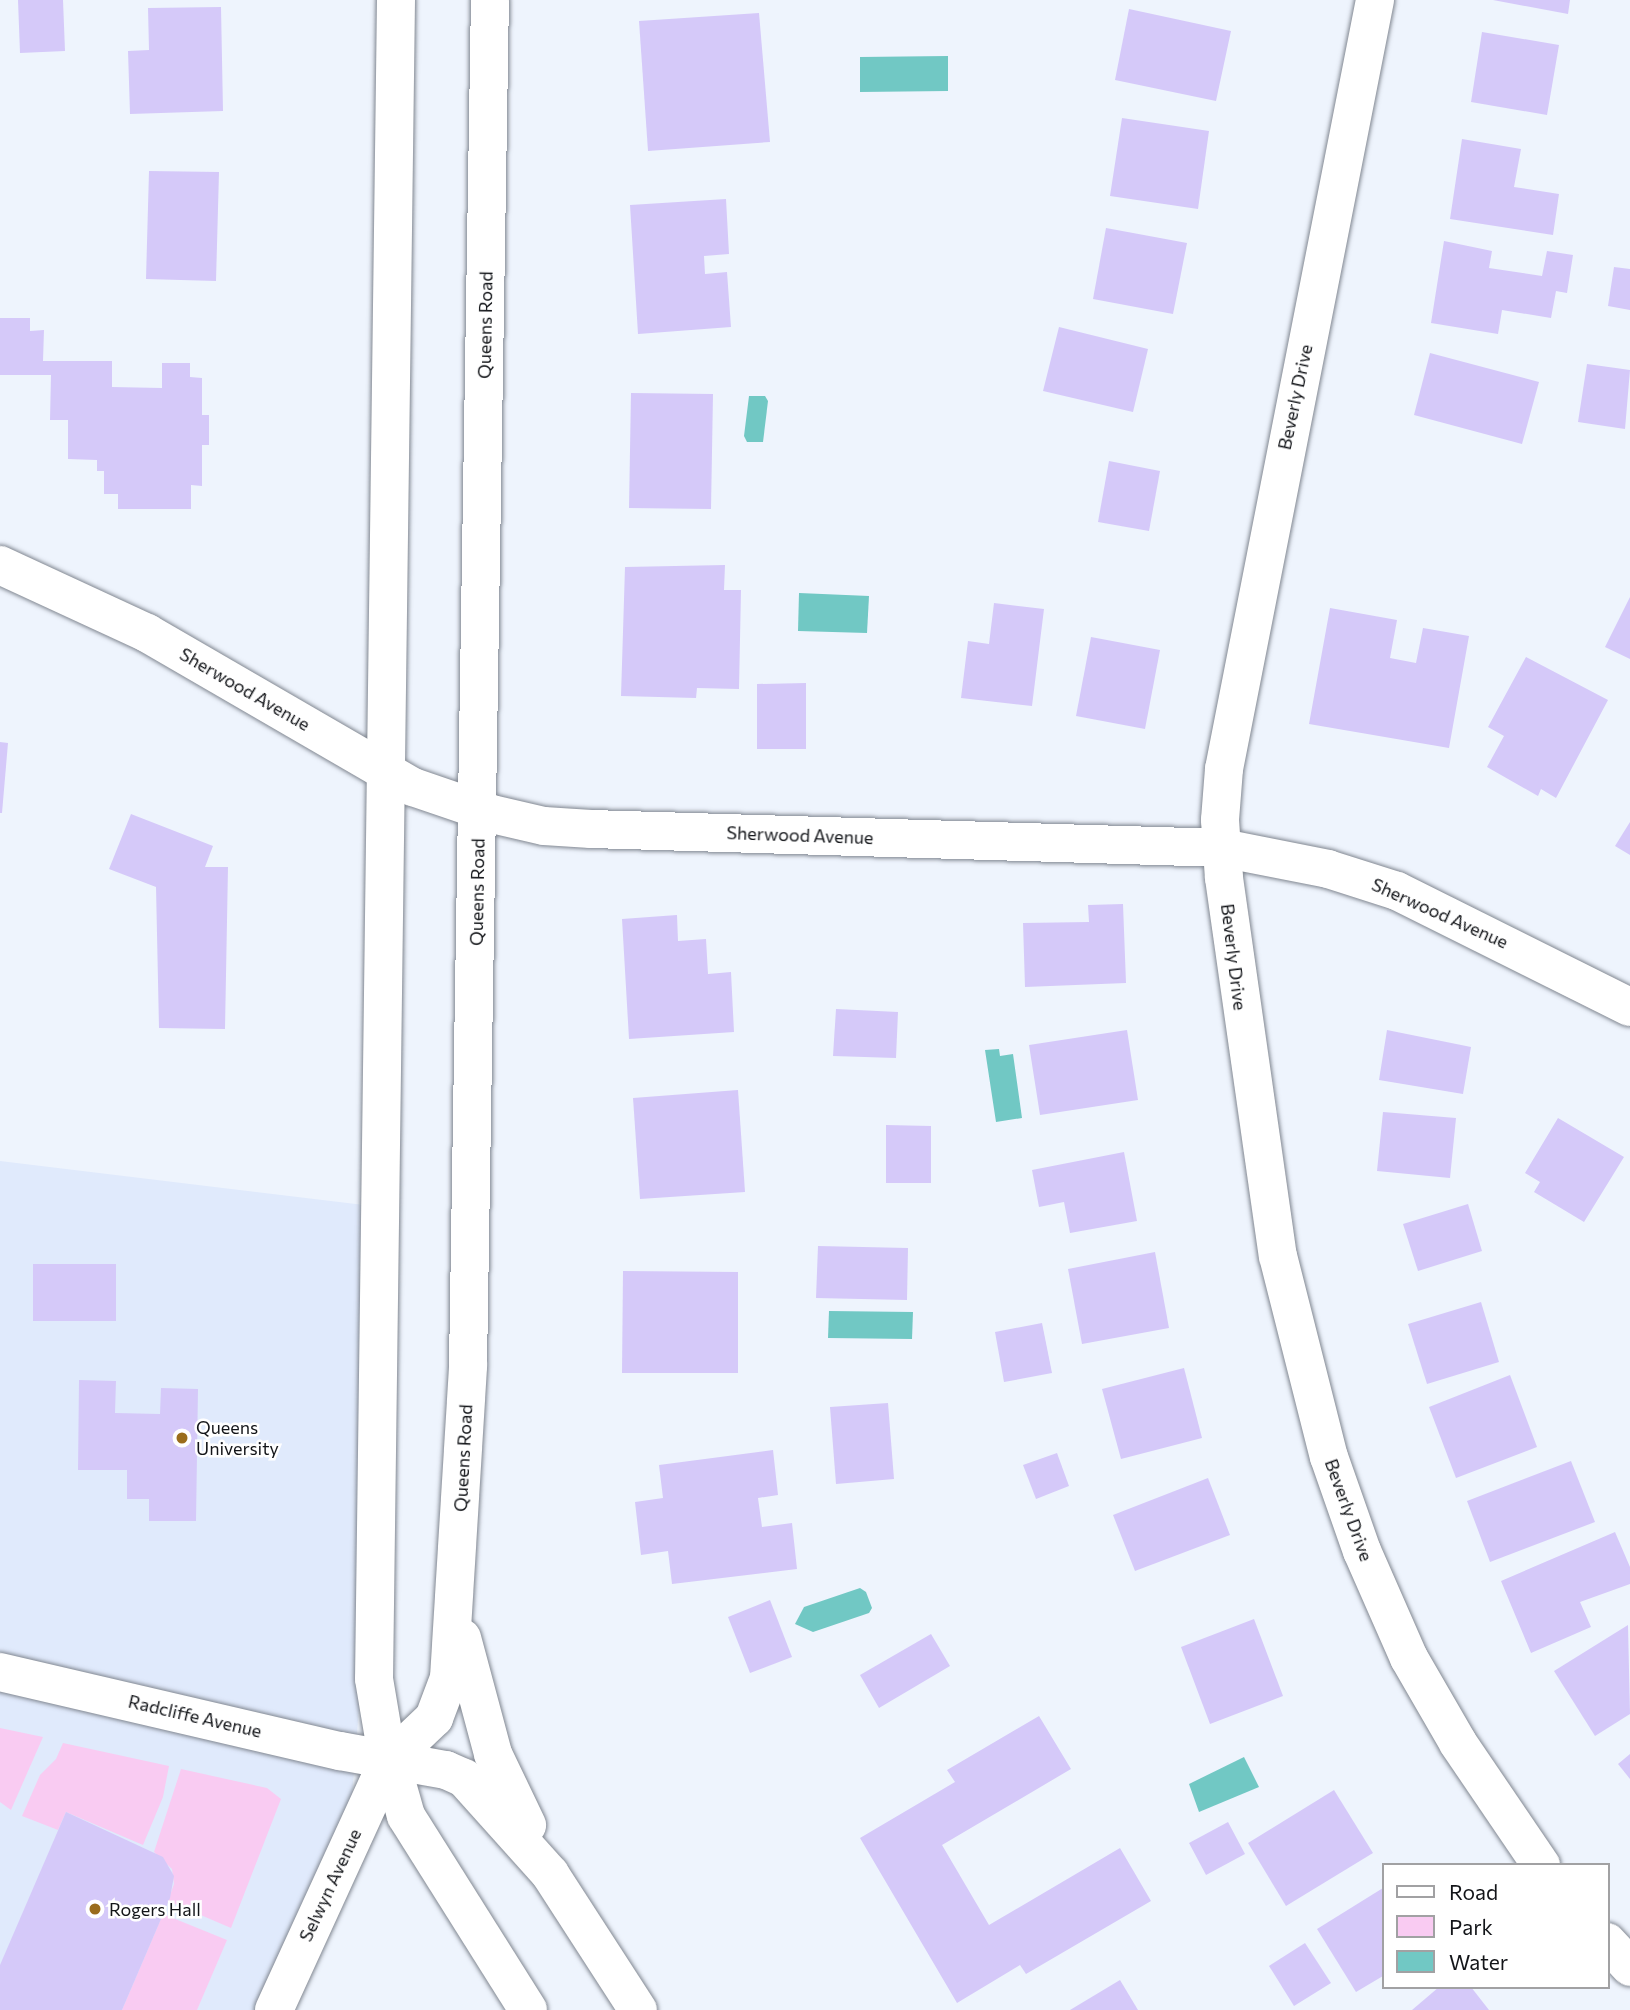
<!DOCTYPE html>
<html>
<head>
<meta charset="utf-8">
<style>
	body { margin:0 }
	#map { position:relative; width:1630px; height:2010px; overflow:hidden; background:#eef4fd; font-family:Commissioner,sans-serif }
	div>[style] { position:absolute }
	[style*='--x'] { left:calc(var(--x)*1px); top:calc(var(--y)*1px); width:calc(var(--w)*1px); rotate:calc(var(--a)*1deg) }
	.built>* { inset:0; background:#e0eafc }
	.green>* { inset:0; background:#f9cbf2 }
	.water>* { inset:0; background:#71c8c4 }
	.building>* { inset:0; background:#d5c9f9 }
	.roads { filter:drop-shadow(0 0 2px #818791) drop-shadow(0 0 2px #818791) }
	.minor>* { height:38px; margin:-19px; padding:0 19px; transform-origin:19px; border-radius:19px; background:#fff }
	.dots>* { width:19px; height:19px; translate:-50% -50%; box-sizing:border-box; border:4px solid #fff; border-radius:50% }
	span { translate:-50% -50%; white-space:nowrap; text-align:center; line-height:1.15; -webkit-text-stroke:5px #fff; paint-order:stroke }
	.street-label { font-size:18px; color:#131519 }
	.poi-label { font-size:18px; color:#131519 }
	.left { translate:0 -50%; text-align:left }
	.legend { position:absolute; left:1382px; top:1863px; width:228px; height:126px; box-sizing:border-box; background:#fff; border:2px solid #a1a1a3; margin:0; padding:9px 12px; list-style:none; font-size:21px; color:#131519 }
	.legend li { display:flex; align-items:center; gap:14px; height:35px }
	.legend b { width:35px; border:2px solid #a1a1a3 }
</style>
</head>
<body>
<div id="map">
	<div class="built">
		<i style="clip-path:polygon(0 1161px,364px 1205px,362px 1670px,352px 1795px,260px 2010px,0 2010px)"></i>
	</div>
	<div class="green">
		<i style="clip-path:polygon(0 1728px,43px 1737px,11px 1810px,0 1802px)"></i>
		<i style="clip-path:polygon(63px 1743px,169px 1766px,163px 1797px,143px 1845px,66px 1812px,58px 1830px,22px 1816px,40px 1775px,56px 1759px)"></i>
		<i style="clip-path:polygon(181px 1769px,267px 1788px,281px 1799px,231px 1928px,168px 1901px,174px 1884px,172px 1869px,154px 1852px)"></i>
		<i style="clip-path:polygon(163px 1914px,227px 1940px,197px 2010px,122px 2010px)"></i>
	</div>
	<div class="water">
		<i style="clip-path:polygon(948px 56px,948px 91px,860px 92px,860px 57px)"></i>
		<i style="clip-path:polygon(749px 396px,765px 396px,768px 401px,763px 442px,747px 442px,744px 436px)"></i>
		<i style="clip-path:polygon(799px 593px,869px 596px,867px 633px,798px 631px)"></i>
		<i style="clip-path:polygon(999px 1049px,1000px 1056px,1013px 1054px,1022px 1118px,996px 1122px,985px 1050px)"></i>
		<i style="clip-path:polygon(829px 1311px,913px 1312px,912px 1339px,828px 1338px)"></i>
		<i style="clip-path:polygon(860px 1588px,866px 1592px,872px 1608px,869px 1613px,813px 1632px,795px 1624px,804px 1607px)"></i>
		<i style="clip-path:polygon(1244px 1757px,1259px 1787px,1199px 1812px,1189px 1784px)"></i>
	</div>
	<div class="building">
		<i style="clip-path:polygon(18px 0,63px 0,65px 51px,20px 53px)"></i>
		<i style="clip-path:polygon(1493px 0,1570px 0,1568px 14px)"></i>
		<i style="clip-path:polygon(221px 7px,223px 111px,130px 114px,128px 51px,149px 50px,148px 8px)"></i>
		<i style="clip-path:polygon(1129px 9px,1231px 31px,1216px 101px,1115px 80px)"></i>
		<i style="clip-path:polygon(759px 13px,770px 142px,648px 151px,639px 21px)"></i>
		<i style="clip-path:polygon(1482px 32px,1559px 45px,1547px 115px,1471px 102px)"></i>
		<i style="clip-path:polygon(1122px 118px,1209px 131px,1198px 209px,1110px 196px)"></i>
		<i style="clip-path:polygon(1462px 139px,1521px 149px,1514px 187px,1559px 194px,1553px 235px,1450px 219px)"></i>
		<i style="clip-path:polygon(149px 171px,219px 172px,216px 281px,146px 279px)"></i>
		<i style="clip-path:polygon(726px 199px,729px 254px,704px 256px,705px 274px,727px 272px,731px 327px,638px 334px,630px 205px)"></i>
		<i style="clip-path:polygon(1106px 228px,1187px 243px,1173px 314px,1093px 299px)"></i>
		<i style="clip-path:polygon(1444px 241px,1492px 251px,1489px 268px,1542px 276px,1547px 251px,1573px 255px,1567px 293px,1556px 291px,1551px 318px,1502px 310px,1498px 334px,1431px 323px)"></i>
		<i style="clip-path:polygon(1614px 267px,1630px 269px,1630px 310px,1608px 306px)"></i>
		<i style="clip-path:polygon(0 318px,30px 318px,30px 331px,44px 330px,43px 361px,112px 361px,112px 387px,162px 388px,162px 363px,190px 363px,190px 377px,202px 378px,202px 415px,209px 415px,209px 445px,202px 445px,202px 486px,191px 485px,191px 509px,118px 509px,118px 494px,104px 494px,104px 471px,97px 471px,97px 460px,68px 459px,68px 420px,50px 420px,51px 375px,0 375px)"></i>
		<i style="clip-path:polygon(1059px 327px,1148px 349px,1133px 412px,1043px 391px)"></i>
		<i style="clip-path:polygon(1430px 353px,1539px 382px,1522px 444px,1414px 415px)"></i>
		<i style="clip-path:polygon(1587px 364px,1630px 370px,1625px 429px,1578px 422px)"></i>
		<i style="clip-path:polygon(631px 393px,713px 394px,711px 509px,629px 508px)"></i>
		<i style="clip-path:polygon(1109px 461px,1160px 471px,1149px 531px,1098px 522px)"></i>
		<i style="clip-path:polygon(725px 565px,724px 590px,741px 590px,739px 689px,697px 688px,696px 698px,621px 696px,625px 567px)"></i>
		<i style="clip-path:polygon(1630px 597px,1630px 659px,1605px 647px)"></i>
		<i style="clip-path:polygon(994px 603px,1044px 609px,1032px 706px,961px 698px,968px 641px,989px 644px)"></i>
		<i style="clip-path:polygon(1330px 608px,1397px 620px,1390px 658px,1416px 663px,1423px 628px,1469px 636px,1449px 748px,1309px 724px)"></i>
		<i style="clip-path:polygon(1091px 637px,1160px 650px,1145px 729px,1076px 716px)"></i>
		<i style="clip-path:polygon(1526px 657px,1608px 700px,1556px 798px,1541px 789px,1538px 796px,1487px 767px,1504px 736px,1488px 727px)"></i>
		<i style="clip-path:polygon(806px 683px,806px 749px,757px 749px,757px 684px)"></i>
		<i style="clip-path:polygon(0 742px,8px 743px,2px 813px,0 813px)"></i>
		<i style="clip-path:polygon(131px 814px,213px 846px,205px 867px,228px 867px,225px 1029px,159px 1028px,156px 887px,109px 869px)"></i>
		<i style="clip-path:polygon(1630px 822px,1630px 855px,1615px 846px)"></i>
		<i style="clip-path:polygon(1123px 904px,1126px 983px,1025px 987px,1023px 923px,1089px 922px,1088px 905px)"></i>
		<i style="clip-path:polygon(677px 915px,678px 941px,706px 939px,708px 974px,731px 972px,734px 1032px,629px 1039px,622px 919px)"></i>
		<i style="clip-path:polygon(836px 1009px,898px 1012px,896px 1058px,833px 1056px)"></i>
		<i style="clip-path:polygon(1127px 1030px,1138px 1100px,1040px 1115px,1029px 1045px)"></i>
		<i style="clip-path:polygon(1387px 1030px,1471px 1047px,1463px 1094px,1379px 1080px)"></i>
		<i style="clip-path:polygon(738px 1090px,745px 1192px,640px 1199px,633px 1098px)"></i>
		<i style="clip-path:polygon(1383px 1112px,1456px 1118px,1450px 1178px,1377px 1171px)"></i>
		<i style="clip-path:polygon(1558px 1118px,1624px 1157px,1584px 1222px,1534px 1192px,1540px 1182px,1525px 1173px)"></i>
		<i style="clip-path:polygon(886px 1125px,931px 1126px,931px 1183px,886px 1183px)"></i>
		<i style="clip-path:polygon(1124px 1152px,1137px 1221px,1070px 1233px,1064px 1202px,1039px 1207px,1032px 1170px)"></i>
		<i style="clip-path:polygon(1468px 1204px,1482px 1251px,1418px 1271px,1403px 1224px)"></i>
		<i style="clip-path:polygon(818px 1246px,908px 1248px,907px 1300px,816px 1298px)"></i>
		<i style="clip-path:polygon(1155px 1252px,1169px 1328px,1082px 1344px,1068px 1269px)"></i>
		<i style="clip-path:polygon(33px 1264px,116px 1264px,116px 1321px,33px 1321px)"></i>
		<i style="clip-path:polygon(623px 1271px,738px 1272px,738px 1373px,622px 1373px)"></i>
		<i style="clip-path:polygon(1481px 1302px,1499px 1362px,1427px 1384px,1408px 1324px)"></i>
		<i style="clip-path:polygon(1042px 1323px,1052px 1373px,1004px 1382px,995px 1332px)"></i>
		<i style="clip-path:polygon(1184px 1368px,1202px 1438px,1121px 1459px,1102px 1389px)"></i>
		<i style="clip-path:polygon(1510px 1375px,1537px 1447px,1456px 1478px,1429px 1407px)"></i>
		<i style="clip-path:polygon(79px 1380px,116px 1381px,115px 1413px,160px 1414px,161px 1388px,198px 1389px,196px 1521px,149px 1521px,149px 1499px,127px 1499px,127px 1470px,78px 1470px)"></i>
		<i style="clip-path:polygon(888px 1403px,894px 1479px,836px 1484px,830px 1407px)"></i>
		<i style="clip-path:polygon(773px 1450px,778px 1495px,758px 1498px,762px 1527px,792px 1523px,797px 1569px,672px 1584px,668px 1551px,641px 1555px,635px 1502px,663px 1498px,659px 1465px)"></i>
		<i style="clip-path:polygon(1057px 1453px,1069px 1486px,1036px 1499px,1023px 1465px)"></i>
		<i style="clip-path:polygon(1571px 1461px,1595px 1522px,1490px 1562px,1467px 1501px)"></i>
		<i style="clip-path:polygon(1208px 1478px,1230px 1535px,1135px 1571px,1113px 1515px)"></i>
		<i style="clip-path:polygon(1615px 1532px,1630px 1567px,1630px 1584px,1580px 1602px,1591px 1627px,1531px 1653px,1501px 1581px)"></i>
		<i style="clip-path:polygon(770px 1600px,792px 1657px,750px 1673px,728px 1617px)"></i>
		<i style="clip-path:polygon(1254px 1619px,1283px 1696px,1210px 1724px,1181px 1647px)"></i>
		<i style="clip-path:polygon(1628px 1625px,1630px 1714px,1595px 1736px,1554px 1671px)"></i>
		<i style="clip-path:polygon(931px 1634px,950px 1666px,879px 1708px,860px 1675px)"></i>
		<i style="clip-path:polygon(1039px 1716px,1071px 1769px,942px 1845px,989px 1925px,1120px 1848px,1151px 1901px,1026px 1974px,1020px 1965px,957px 2003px,860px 1838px,955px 1782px,947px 1770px)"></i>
		<i style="clip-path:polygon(1630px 1754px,1630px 1779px,1618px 1764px)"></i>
		<i style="clip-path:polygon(1334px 1790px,1373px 1853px,1286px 1906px,1248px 1843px)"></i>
		<i style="clip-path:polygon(66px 1812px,163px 1857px,174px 1876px,170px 1898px,122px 2010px,0 2010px,0 1965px)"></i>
		<i style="clip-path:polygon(1228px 1822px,1245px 1854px,1206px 1875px,1189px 1843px)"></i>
		<i style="clip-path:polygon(1383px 1888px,1383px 1976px,1356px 1992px,1317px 1929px)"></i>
		<i style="clip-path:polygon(1305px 1943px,1331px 1983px,1294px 2006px,1269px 1966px)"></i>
		<i style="clip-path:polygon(1120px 1980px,1138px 2010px,1070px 2010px)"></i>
		<i style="clip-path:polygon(1439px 1987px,1471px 1987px,1489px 2010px,1412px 2010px)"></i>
	</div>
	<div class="roads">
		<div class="minor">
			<i style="--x:396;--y:0;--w:1679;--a:90.75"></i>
			<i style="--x:374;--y:1679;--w:60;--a:80.4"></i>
			<i style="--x:384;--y:1738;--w:81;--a:74.2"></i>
			<i style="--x:406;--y:1816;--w:229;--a:57.8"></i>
			<i style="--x:1375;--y:0;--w:784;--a:101.11"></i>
			<i style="--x:1224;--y:769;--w:51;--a:94.5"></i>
			<i style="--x:1220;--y:820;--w:58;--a:86.1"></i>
			<i style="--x:1224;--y:878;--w:382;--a:81.9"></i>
			<i style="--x:1278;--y:1256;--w:207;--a:75.8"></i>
			<i style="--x:1329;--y:1457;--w:100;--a:70.7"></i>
			<i style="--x:1362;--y:1551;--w:117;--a:66.3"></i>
			<i style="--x:1409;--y:1658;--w:98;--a:60"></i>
			<i style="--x:1458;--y:1743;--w:148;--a:55.8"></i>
			<i style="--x:0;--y:565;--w:162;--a:24.8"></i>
			<i style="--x:147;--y:633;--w:307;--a:30.1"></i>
			<i style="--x:413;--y:787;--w:83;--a:18.9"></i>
			<i style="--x:492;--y:814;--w:53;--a:13"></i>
			<i style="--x:544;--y:826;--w:47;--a:3.7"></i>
			<i style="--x:591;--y:829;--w:631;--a:1.72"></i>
			<i style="--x:1222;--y:848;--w:108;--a:11.2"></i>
			<i style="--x:1328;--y:869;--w:72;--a:17.7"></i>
			<i style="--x:1397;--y:891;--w:260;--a:26.5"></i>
			<i style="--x:462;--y:1638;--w:120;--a:75"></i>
			<i style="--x:493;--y:1754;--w:79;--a:64.4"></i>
			<i style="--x:0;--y:1672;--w:349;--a:13.1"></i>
			<i style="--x:340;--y:1751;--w:108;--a:10.2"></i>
			<i style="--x:446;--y:1770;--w:20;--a:24"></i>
			<i style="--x:464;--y:1778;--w:129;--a:48.1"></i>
			<i style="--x:550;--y:1874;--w:162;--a:57.1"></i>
			<i style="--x:1607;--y:1942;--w:34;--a:47"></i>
			<i style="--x:274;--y:2010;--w:252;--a:-65.4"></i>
			<i style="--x:379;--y:1781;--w:31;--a:-58"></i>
			<i style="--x:395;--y:1755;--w:54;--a:-43.5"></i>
			<i style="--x:434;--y:1718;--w:43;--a:-69.4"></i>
			<i style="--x:449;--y:1678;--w:313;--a:-86.5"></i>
			<i style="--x:468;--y:1366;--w:1366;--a:-89.08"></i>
		</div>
	</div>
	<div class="dots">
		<i style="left:182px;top:1438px;background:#9a6c1c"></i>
		<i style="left:95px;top:1909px;background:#9a6c1c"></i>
	</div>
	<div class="street-label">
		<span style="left:485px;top:325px;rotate:-89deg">Queens Road</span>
		<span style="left:1295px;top:397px;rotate:-78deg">Beverly Drive</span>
		<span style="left:245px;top:689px;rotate:30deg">Sherwood Avenue</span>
		<span style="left:800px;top:835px;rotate:2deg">Sherwood Avenue</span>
		<span style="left:477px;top:892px;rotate:-89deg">Queens Road</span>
		<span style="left:1440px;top:913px;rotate:24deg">Sherwood Avenue</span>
		<span style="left:1234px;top:957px;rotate:83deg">Beverly Drive</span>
		<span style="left:463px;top:1458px;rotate:-87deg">Queens Road</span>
		<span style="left:1349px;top:1510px;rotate:70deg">Beverly Drive</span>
		<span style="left:195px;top:1716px;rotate:13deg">Radcliffe Avenue</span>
		<span style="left:330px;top:1885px;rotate:-65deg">Selwyn Avenue</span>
	</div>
	<div class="poi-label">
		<span class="left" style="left:196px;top:1438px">Queens<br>University</span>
		<span class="left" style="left:109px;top:1909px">Rogers Hall</span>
	</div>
	<ul class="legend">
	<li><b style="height:9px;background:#fff"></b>Road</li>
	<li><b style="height:19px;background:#f9cbf2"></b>Park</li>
	<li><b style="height:19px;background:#71c8c4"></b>Water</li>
	</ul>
</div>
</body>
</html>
